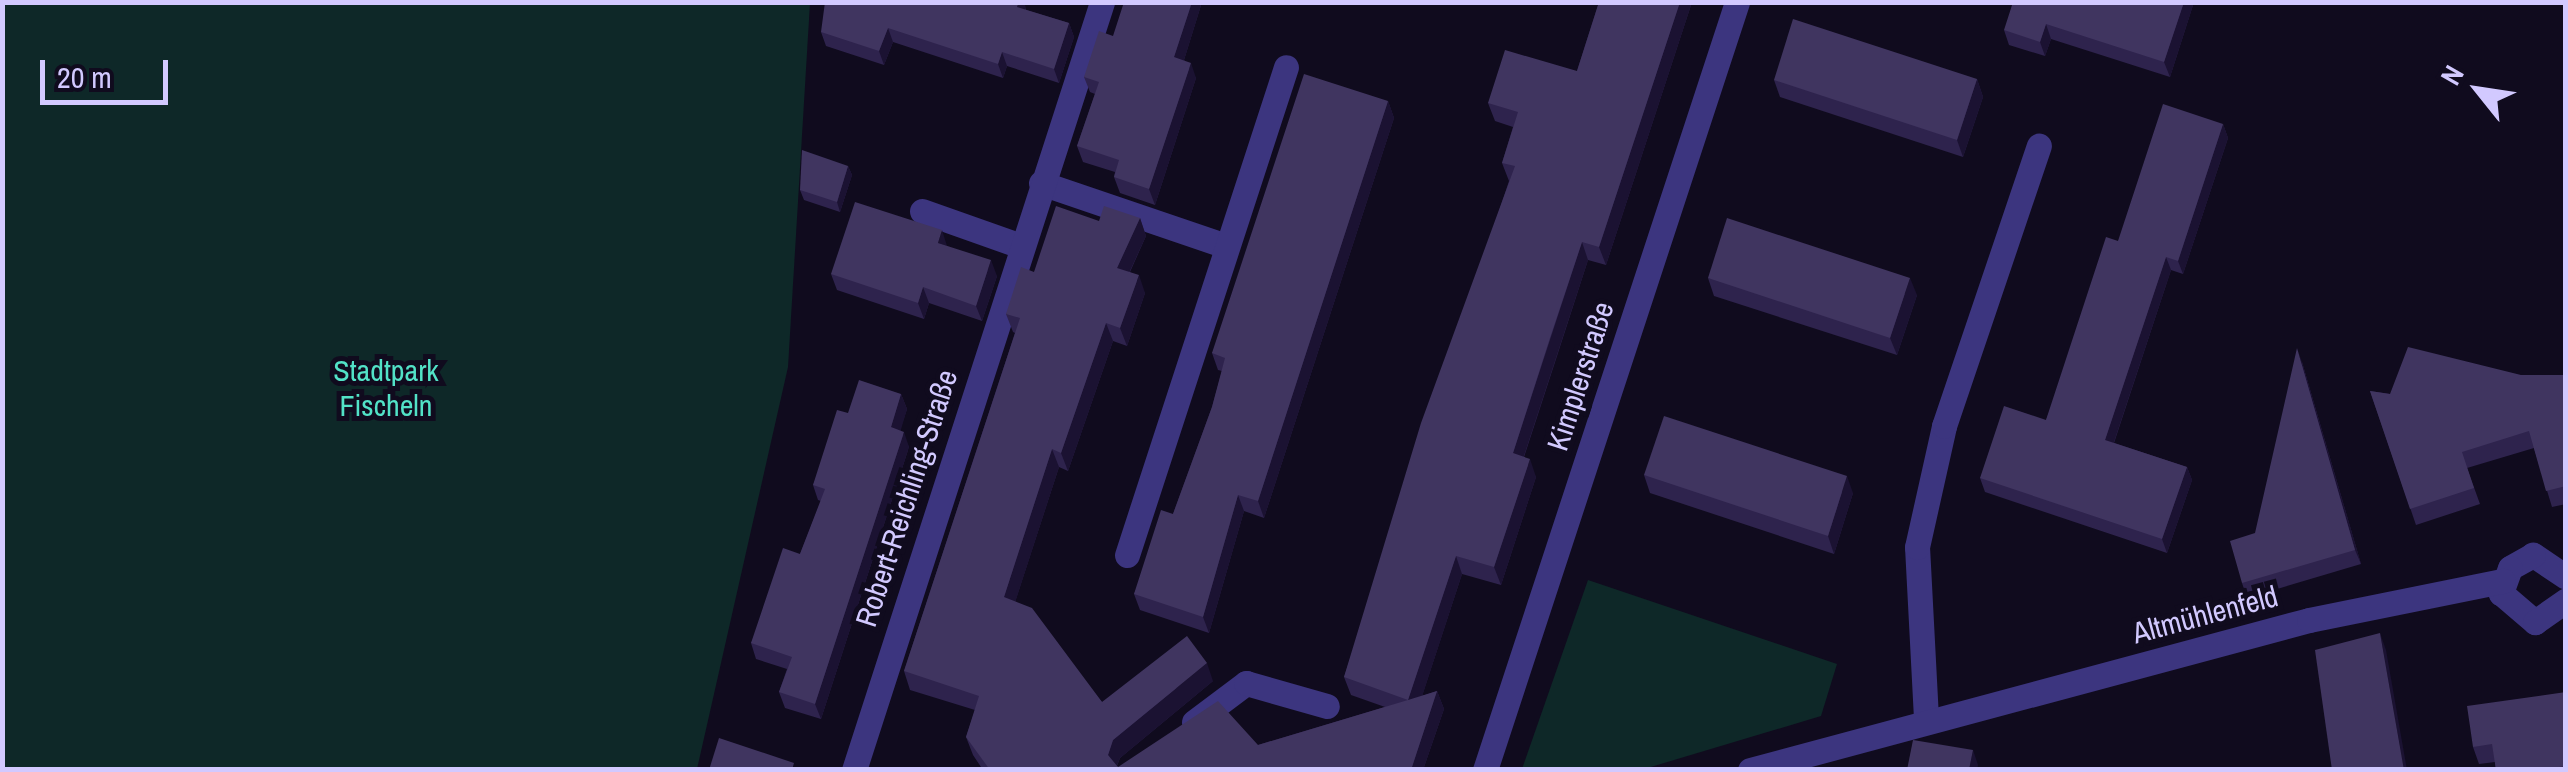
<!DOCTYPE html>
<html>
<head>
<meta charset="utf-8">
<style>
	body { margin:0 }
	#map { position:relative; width:2568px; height:772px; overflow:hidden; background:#100b1e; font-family:"Archivo Narrow",sans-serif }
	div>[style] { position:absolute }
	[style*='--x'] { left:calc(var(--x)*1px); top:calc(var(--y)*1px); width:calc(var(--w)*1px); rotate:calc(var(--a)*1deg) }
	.green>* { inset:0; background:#0e2828 }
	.street>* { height:25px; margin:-12.5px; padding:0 12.5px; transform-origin:12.5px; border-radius:12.5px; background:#3c357f }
	.wall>* { inset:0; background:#2e234d }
	.shaded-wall>* { inset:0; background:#1b1232 }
	.building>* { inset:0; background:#403560 }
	span { translate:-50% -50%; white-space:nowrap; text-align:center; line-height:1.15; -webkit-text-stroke:10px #100b1e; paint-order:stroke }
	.park-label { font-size:30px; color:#52e2c7 }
	.street-label { font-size:30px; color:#d2c9ff }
	.frame { position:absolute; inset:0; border:5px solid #d2c9ff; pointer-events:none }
	.north { position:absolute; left:2428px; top:40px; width:100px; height:100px; -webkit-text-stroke:8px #100b1e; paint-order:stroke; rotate:300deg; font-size:28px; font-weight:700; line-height:40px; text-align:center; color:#d2c9ff }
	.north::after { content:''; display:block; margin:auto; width:35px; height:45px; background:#d2c9ff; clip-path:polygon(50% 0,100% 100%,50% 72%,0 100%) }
	.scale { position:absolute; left:40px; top:60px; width:128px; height:45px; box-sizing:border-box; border:5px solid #d2c9ff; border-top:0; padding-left:12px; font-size:30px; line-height:35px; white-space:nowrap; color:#d2c9ff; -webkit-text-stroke:8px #100b1e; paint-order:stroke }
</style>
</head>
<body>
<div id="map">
	<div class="green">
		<i style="clip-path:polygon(2px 3px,810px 3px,788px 367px,697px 769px,3px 769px)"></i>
		<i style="clip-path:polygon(1588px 580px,1837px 664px,1821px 716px,1644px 769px,1522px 769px)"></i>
	</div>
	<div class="street">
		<i style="--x:1041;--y:183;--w:195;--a:18.8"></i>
		<i style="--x:922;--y:211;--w:105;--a:19.5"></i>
		<i style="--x:1127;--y:555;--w:513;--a:-71.95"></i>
		<i style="--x:2566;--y:577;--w:40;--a:-146"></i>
		<i style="--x:2533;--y:555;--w:26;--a:151"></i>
		<i style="--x:2510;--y:568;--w:27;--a:110"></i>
		<i style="--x:2501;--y:593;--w:45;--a:40.5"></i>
		<i style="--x:2535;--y:622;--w:38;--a:-35"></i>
		<i style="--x:1926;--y:718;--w:171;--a:-93"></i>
		<i style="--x:1917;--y:547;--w:124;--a:-77.4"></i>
		<i style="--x:1944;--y:426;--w:296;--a:-71.3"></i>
		<i style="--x:1194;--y:722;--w:65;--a:-36.9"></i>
		<i style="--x:1246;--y:683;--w:84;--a:15.9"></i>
		<i style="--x:854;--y:770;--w:807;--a:-72.1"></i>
		<i style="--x:1485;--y:770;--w:808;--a:-71.83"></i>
		<i style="--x:1750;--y:770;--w:579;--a:-15.02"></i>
		<i style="--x:2309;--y:620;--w:198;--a:-11.4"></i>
	</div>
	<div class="wall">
		<i style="clip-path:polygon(1202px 2px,1184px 60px,1196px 78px,1155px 205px,1120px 193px,1114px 177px,1115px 172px,1083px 162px,1077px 146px,1095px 94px,1090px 92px,1084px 77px,1113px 36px)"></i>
		<i style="clip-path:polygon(1599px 2px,1692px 2px,1606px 265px,1588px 260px,1557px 356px,1524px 457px,1536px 477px,1501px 585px,1462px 574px,1422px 696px,1437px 691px,1444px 709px,1423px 770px,983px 770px,973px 755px,966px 737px,975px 710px,910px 690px,904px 671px,1015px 333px,1013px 332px,1006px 314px,1034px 272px,1099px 221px,1140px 218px,1146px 236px,1130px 272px,1145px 293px,1127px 346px,1113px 341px,1068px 471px,1059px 467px,1015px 602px,1102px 702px,1213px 681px,1120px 758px,1117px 766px,1118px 767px,1258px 745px,1385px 707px,1351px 695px,1344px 677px,1509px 181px,1502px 163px,1513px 127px,1495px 121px,1488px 103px,1577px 71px)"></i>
		<i style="clip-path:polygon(2194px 2px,2170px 77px,2051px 39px,2045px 56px,2009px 45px,2004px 30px)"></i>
		<i style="clip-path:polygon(1026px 8px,1026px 10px,1069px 23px,1074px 37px,1059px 83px,1007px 66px,1003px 78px,893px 42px,884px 65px,826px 46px,821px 32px)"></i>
		<i style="clip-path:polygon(1977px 79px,1983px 97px,1963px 157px,1780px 97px,1774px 80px)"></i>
		<i style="clip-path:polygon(1388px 101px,1394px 118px,1264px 518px,1244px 511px,1209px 633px,1140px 610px,1134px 594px,1173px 514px,1212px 407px,1222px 371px,1218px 370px,1212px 353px)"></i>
		<i style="clip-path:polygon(2223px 124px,2228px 138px,2183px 274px,2171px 270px,2114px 443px,2187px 467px,2192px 480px,2167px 553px,1985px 492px,1980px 478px,2046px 420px,2118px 241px)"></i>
		<i style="clip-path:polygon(848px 166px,852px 175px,840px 212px,804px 200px,800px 190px)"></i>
		<i style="clip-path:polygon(947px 246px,997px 276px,982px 321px,929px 303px,924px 319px,837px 290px,831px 274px)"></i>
		<i style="clip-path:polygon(1708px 278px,1917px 295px,1897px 355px,1714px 296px)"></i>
		<i style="clip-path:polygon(2302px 362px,2361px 564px,2247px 598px,2242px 583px)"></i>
		<i style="clip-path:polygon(2521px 375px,2566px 375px,2566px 504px,2552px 507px,2534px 448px,2467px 468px,2480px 504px,2416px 525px,2370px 391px,2390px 394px)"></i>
		<i style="clip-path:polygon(901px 394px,907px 409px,900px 430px,909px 447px,821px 719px,785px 708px,779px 692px,787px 669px,756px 659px,751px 643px,800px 554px,821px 501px,818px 500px,813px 485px,848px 413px)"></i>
		<i style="clip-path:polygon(1644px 475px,1853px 493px,1834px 554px,1650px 493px)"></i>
		<i style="clip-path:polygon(2566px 692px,2566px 770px,2496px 770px,2495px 762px,2479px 764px,2473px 747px)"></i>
	</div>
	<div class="shaded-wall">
		<i style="clip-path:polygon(1019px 2px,1024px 2px,1026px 8px,1022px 20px,1017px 7px)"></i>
		<i style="clip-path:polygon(1192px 2px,1202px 2px,1180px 73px,1174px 57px)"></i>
		<i style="clip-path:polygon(1680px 2px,1692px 2px,1606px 265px,1599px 247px)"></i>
		<i style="clip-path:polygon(2184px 2px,2194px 2px,2170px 77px,2164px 62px)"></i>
		<i style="clip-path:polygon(1069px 23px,1074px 37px,1059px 83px,1054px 69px)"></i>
		<i style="clip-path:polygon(2046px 24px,2051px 39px,2045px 56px,2040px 42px)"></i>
		<i style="clip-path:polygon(888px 28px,893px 42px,884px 65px,879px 51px)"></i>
		<i style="clip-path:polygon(1002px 52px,1007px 66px,1003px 78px,998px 64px)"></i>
		<i style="clip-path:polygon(1191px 63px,1196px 78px,1155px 205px,1149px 189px)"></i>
		<i style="clip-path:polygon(1977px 79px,1983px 97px,1963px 157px,1957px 140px)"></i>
		<i style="clip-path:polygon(1388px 101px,1394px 118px,1264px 518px,1258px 501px)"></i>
		<i style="clip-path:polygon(2223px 124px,2228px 138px,2183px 274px,2178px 261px)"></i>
		<i style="clip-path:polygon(848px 166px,852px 175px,840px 212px,837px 202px)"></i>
		<i style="clip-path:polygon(1140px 218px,1146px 236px,1123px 286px,1117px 268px)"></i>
		<i style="clip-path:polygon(942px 230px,947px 246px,938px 243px)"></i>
		<i style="clip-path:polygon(1582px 242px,1588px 260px,1519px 471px,1513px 453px)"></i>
		<i style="clip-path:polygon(2166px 257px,2171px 270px,2110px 454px,2105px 440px)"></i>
		<i style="clip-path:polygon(991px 260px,997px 276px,982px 321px,976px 306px)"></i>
		<i style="clip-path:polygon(1139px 275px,1145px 293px,1127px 346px,1120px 328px)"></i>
		<i style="clip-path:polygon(1910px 278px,1917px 295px,1897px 355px,1890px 338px)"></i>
		<i style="clip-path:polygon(923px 287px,929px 303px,924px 319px,918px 303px)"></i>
		<i style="clip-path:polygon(1106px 323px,1113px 341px,1068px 471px,1061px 453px)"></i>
		<i style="clip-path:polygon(2297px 348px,2302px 362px,2361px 564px,2355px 550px)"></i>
		<i style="clip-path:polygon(901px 394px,907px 409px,897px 443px,891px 427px)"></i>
		<i style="clip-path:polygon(904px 432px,909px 447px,821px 719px,815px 704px)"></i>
		<i style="clip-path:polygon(1052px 449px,1059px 467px,1011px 615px,1004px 597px)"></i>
		<i style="clip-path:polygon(1530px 459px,1536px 477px,1501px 585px,1494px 567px)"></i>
		<i style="clip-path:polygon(2187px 467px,2192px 480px,2167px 553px,2162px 539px)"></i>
		<i style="clip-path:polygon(1847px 476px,1853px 493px,1834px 554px,1828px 536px)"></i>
		<i style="clip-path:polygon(1238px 495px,1244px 511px,1209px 633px,1203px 617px)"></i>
		<i style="clip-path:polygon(1456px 556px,1462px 574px,1415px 718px,1408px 700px)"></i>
		<i style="clip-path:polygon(2380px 633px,2386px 650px,2407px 770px,2404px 770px)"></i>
		<i style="clip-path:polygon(1207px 663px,1213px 681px,1120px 758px,1115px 770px,1108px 755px,1113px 740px)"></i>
		<i style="clip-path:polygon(1437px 691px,1444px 709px,1423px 770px,1411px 770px)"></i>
		<i style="clip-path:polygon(1973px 750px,1978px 765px,1977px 770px,1969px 770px)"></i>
	</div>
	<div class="building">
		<i style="clip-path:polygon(825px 2px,1019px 2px,1017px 7px,1069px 23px,1054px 69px,1002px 52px,998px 64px,888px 28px,879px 51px,821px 32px)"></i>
		<i style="clip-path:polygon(1124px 2px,1192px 2px,1174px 57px,1191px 63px,1149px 189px,1114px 177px,1119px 160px,1077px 146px,1099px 82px,1084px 77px,1099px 31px,1113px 36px)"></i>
		<i style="clip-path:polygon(1599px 2px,1680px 2px,1599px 247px,1582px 242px,1550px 338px,1513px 453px,1530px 459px,1494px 567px,1456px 556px,1408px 700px,1437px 691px,1411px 770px,990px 770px,966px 737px,979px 696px,904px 671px,1020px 318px,1006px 314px,1021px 267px,1034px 272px,1056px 206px,1099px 221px,1104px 206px,1140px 218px,1117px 268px,1139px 275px,1120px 328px,1106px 323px,1061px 453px,1052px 449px,1004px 597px,1032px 608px,1102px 702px,1187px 636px,1207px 663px,1113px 740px,1108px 755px,1118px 767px,1218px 701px,1258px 745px,1408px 700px,1344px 677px,1421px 423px,1515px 166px,1502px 163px,1518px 112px,1488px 103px,1505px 50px,1577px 71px)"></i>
		<i style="clip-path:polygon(2013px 2px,2184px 2px,2164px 62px,2046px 24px,2040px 42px,2004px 30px)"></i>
		<i style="clip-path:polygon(1793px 19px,1977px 79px,1957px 140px,1774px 80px)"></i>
		<i style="clip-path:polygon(1304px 74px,1388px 101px,1258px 501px,1238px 495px,1203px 617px,1134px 594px,1161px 510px,1173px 514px,1212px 407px,1225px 358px,1212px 353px)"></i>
		<i style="clip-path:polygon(2163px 104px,2223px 124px,2178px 261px,2166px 257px,2105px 440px,2187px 467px,2162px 539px,1980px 478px,2004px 406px,2046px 420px,2106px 237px,2118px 241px)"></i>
		<i style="clip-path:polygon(802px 150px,848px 166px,837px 202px,800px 190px)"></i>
		<i style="clip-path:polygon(855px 202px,942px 230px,938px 243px,991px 260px,976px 306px,923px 287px,918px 303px,831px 274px)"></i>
		<i style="clip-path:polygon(1727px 218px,1910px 278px,1890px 338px,1708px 278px)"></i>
		<i style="clip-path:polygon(2408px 347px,2521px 375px,2566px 375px,2566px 486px,2546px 491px,2529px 431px,2462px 452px,2474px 488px,2410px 509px,2370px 391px,2390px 394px)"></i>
		<i style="clip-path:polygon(2297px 348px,2355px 550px,2242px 583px,2230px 541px,2255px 533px)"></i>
		<i style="clip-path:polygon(859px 380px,901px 394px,891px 427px,904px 432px,815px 704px,779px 692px,792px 657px,751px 643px,783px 548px,800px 554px,825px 489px,813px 485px,837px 410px,848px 413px)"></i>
		<i style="clip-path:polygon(1664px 416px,1847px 476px,1828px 536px,1644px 475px)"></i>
		<i style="clip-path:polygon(2380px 633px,2404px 770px,2332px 770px,2315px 650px)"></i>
		<i style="clip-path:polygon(2566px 692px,2566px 766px,2539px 770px,2496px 770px,2492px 744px,2473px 747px,2467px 706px)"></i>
		<i style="clip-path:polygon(719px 738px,794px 763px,792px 770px,709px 770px)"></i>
		<i style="clip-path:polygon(1913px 740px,1973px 750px,1969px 770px,1907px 770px)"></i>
	</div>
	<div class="park-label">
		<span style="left:386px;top:387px">Stadtpark<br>Fischeln</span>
	</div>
	<div class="street-label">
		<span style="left:1580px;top:376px;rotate:-72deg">Kimplerstraße</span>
		<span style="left:906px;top:498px;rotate:-72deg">Robert-Reichling-Straße</span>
		<span style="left:2205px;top:614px;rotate:-15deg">Altmühlenfeld</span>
	</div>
	<div class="frame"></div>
	<div class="north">N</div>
	<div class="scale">20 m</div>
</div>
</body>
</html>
